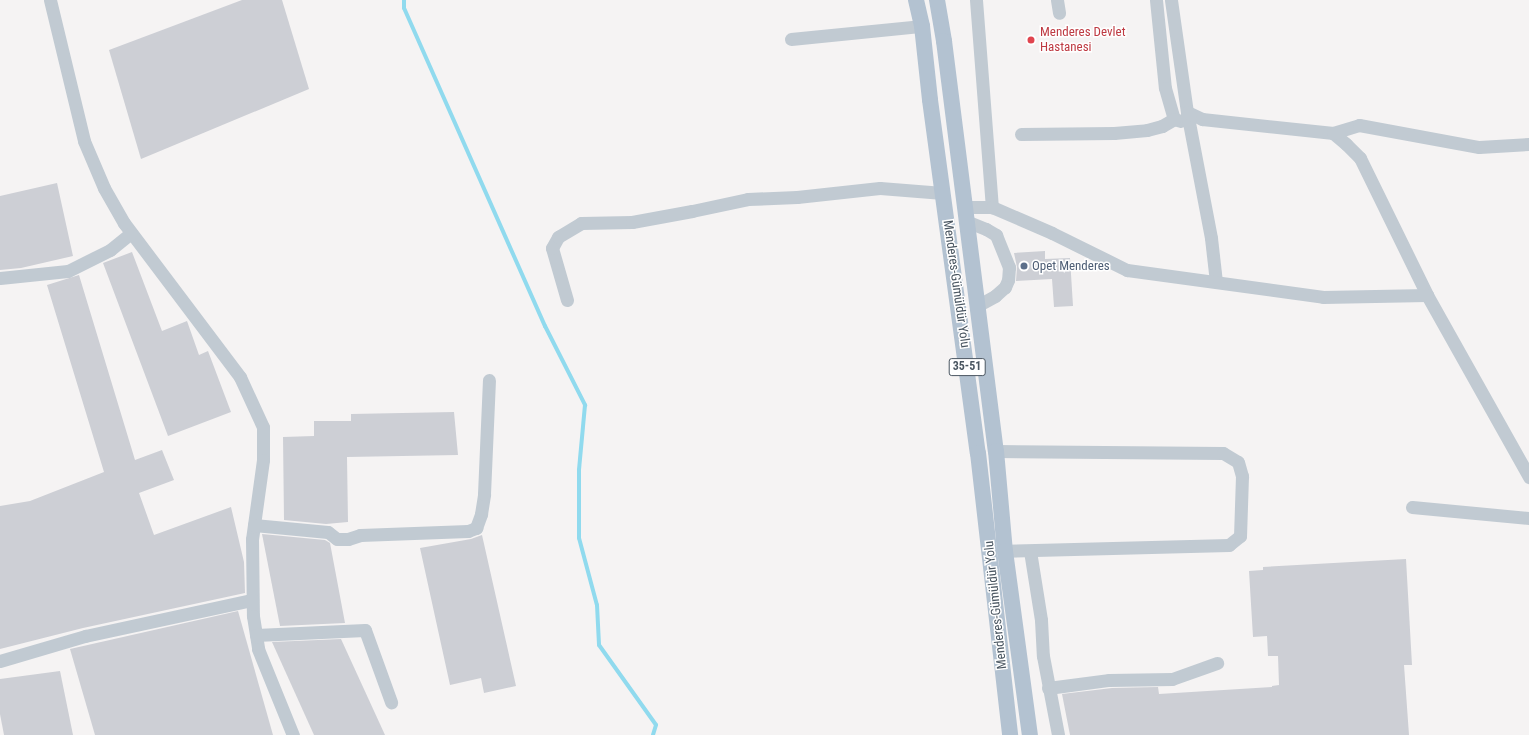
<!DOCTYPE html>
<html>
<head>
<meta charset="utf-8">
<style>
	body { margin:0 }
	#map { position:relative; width:1529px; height:735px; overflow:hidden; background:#f5f3f3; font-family:"Roboto Condensed",sans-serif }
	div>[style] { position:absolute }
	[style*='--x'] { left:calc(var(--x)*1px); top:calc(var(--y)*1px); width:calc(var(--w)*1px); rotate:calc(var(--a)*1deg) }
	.stream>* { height:4px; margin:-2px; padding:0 2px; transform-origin:2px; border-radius:2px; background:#90daee }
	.building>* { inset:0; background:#cdcfd5 }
	.minor>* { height:13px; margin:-6.5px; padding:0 6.5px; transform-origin:6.5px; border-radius:6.5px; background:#c1cad2 }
	.major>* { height:16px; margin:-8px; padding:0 8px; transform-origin:8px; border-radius:8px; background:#b3c2d1 }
	.dots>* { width:11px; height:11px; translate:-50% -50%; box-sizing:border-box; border:2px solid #fff; border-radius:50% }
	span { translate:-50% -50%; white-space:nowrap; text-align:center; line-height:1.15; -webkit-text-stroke:3px #fff; paint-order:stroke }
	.shield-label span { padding:1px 3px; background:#fff; border:1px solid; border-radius:3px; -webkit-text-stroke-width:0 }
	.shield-label { font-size:12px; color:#4a5661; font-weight:700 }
	.health-label { font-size:13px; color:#be3a42 }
	.left { translate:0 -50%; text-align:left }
	.service-label { font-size:13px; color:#4e5e75 }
	.street-label { font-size:13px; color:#4a5661 }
</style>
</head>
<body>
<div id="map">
	<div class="stream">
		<i style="--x:404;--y:0;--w:8;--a:90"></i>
		<i style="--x:404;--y:8;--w:348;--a:66.1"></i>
		<i style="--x:545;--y:326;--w:89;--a:63.1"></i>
		<i style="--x:585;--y:405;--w:65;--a:95.3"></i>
		<i style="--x:579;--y:470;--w:68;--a:90"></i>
		<i style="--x:579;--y:538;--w:69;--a:75"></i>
		<i style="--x:597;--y:605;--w:40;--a:87.1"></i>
		<i style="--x:599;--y:645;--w:98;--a:54.5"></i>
		<i style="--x:656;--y:725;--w:10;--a:107"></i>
	</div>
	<div class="building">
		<i style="clip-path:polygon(242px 0,282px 0,309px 89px,141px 159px,109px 50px)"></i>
		<i style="clip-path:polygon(57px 183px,73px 256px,21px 268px,0 270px,0 196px)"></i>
		<i style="clip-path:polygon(1045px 251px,1045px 259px,1070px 258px,1073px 306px,1054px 307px,1052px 279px,1016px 281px,1017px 267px,1014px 253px)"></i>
		<i style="clip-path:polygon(132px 252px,162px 331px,187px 321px,199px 355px,208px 351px,231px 412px,168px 436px,103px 263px)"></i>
		<i style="clip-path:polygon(79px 275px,135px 460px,162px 450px,174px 480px,139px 493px,154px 535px,231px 507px,244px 562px,245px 593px,83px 628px,0 649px,0 506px,30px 501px,104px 472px,47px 285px)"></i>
		<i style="clip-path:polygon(454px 412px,458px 455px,347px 457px,348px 522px,326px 524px,284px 520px,283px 437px,314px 436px,314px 421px,351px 421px,351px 414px)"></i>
		<i style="clip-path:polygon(262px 534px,325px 540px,330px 543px,345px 623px,280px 626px)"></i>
		<i style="clip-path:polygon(482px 535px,516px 686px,484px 693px,481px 678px,450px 685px,420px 548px,471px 539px)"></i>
		<i style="clip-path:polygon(1406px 559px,1412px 665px,1404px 665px,1409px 735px,1070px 735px,1062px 694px,1112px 688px,1158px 687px,1159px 694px,1272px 687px,1272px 686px,1279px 685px,1278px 656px,1268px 656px,1267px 636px,1253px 637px,1249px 571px,1263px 570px,1263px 567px)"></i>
		<i style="clip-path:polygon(238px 611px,273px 735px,95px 735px,70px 649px)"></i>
		<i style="clip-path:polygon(341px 639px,385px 735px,314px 735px,272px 642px)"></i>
		<i style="clip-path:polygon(60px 671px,73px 735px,4px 735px,0 714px,0 679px)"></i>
	</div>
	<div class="minor">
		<i style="--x:50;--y:0;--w:145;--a:76.4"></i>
		<i style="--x:84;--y:141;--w:51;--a:66.9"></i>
		<i style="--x:104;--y:188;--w:40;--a:60.3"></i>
		<i style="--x:124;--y:223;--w:193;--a:53"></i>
		<i style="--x:240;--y:377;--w:55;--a:65.3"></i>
		<i style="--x:263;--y:427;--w:33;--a:90"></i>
		<i style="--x:263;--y:460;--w:80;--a:97.9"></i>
		<i style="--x:252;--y:539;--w:77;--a:89.3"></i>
		<i style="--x:253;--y:616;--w:33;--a:81"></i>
		<i style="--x:258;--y:649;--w:93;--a:67.9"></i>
		<i style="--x:976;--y:0;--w:208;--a:85.6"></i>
		<i style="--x:1057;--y:0;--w:13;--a:81"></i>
		<i style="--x:1156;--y:0;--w:88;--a:84.2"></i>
		<i style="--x:1165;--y:88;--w:32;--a:74"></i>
		<i style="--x:1174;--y:119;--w:7;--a:16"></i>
		<i style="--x:1171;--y:0;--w:113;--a:81.9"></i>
		<i style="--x:1187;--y:112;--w:128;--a:79.2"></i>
		<i style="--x:1211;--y:238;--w:44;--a:83.5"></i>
		<i style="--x:791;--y:39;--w:132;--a:-5.7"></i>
		<i style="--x:1187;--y:112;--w:17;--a:25"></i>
		<i style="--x:1202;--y:119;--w:132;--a:6.1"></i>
		<i style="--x:1333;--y:133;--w:17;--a:40"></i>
		<i style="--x:1346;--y:144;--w:20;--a:45"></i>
		<i style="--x:1360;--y:158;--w:153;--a:63.9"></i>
		<i style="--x:1427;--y:295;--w:209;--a:60.7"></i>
		<i style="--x:1333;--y:133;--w:27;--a:-17"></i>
		<i style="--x:1359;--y:125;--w:122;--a:10.4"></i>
		<i style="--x:1479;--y:147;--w:50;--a:-3.4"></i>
		<i style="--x:1021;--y:134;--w:93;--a:-0.6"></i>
		<i style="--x:1114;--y:133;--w:33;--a:-5"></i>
		<i style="--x:1147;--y:130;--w:16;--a:-15"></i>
		<i style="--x:1162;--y:126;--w:14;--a:-30"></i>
		<i style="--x:964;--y:207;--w:28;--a:0"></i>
		<i style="--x:992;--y:207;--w:65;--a:23.4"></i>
		<i style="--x:1052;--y:233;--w:84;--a:26.3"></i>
		<i style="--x:1127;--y:270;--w:198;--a:7.8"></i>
		<i style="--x:1323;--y:297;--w:104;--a:-1.1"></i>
		<i style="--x:966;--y:221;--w:22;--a:22"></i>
		<i style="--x:986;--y:229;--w:12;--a:31"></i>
		<i style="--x:996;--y:235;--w:35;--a:68"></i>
		<i style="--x:1009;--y:267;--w:13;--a:94"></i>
		<i style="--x:1008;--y:280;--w:8;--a:113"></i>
		<i style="--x:1005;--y:287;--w:13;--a:138"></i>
		<i style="--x:995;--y:296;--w:21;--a:151"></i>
		<i style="--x:0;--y:278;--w:68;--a:-5.9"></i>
		<i style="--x:68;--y:271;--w:47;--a:-26.6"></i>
		<i style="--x:110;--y:250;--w:27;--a:-39"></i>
		<i style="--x:567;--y:300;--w:54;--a:-106.1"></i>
		<i style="--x:552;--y:248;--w:13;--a:-61"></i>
		<i style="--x:558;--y:237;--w:27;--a:-31"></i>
		<i style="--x:581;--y:223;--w:51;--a:-1.1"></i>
		<i style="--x:632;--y:222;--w:61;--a:-10.4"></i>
		<i style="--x:692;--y:211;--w:57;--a:-12.1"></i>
		<i style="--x:748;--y:199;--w:49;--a:-2.3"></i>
		<i style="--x:797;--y:197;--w:83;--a:-6.2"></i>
		<i style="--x:880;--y:188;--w:63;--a:4.5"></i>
		<i style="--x:996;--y:451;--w:227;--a:0.5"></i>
		<i style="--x:1223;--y:453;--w:17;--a:31"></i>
		<i style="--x:1238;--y:462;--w:15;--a:74"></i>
		<i style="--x:1242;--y:476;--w:60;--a:91.9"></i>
		<i style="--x:1240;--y:536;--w:14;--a:141"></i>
		<i style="--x:1229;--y:545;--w:224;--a:178.5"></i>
		<i style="--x:1412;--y:507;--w:118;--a:5.4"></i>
		<i style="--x:254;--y:525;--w:74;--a:5.4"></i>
		<i style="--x:328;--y:532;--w:11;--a:38"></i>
		<i style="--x:337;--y:539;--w:11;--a:0"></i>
		<i style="--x:348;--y:539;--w:13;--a:-18"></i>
		<i style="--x:360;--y:535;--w:108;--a:-2.1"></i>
		<i style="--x:468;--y:531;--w:9;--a:-21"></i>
		<i style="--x:476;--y:528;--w:15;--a:-70"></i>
		<i style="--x:481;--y:514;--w:20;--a:-81"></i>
		<i style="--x:484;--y:494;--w:114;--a:-87.5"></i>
		<i style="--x:1030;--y:551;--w:70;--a:80.9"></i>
		<i style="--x:1041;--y:620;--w:36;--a:87"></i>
		<i style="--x:1043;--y:656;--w:80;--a:79.2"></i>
		<i style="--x:256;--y:635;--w:109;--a:-2.6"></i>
		<i style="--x:365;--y:630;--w:77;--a:70.1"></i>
		<i style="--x:0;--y:661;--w:89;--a:-16.4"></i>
		<i style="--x:85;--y:636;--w:171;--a:-12.2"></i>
		<i style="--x:1048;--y:688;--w:62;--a:-7.5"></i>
		<i style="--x:1109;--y:680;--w:63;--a:-0.9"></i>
		<i style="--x:1172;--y:679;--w:48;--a:-19.6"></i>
	</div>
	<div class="major">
		<i style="--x:916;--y:0;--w:27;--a:77"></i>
		<i style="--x:922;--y:26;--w:74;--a:83.8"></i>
		<i style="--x:930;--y:100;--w:356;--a:82.3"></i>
		<i style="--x:978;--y:453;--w:284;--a:83.5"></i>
		<i style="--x:937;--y:0;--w:42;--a:80.3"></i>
		<i style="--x:944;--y:41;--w:413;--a:82.8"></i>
		<i style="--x:996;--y:451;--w:100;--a:84.9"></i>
		<i style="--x:1005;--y:551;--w:186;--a:82.3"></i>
	</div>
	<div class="dots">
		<i style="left:1031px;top:40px;background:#e0444e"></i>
		<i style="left:1024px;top:266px;background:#5c6f8a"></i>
	</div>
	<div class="shield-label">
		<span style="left:967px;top:367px">35-51</span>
	</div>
	<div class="health-label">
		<span class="left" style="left:1040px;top:40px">Menderes Devlet<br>Hastanesi</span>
	</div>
	<div class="service-label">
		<span class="left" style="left:1032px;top:266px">Opet Menderes</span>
	</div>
	<div class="street-label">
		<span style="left:956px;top:284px;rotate:82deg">Menderes-Gümüldür Yolu</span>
		<span style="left:996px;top:605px;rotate:-96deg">Menderes-Gümüldür Yolu</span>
	</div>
</div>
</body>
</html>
